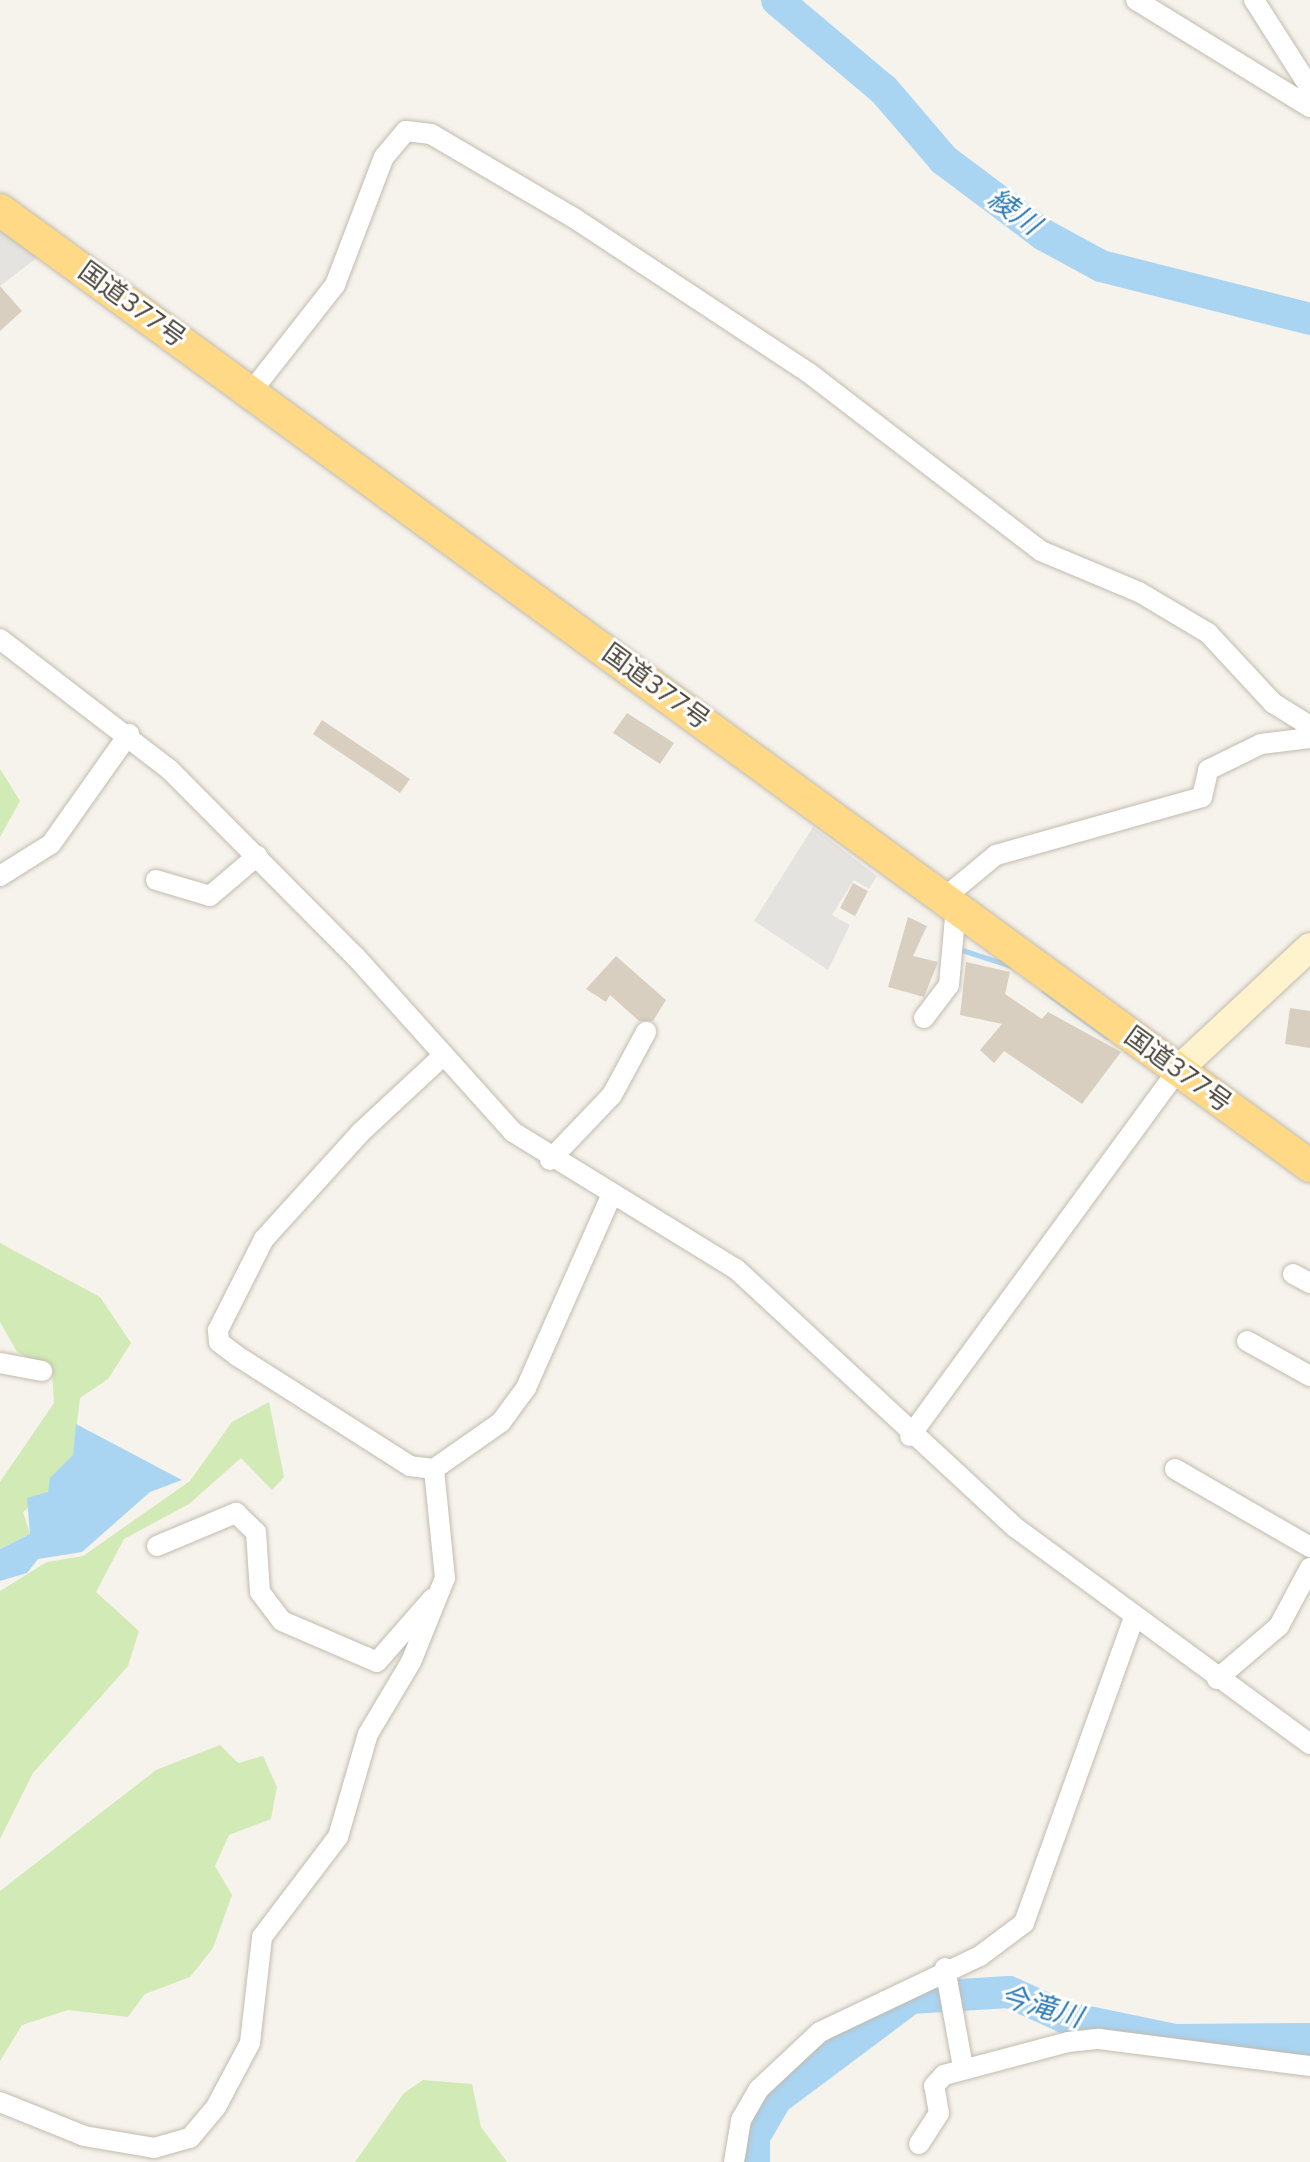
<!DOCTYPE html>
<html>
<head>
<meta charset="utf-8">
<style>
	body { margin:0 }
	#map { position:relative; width:1310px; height:2162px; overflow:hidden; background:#f6f3ec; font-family:"Nunito Sans","Noto Sans JP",sans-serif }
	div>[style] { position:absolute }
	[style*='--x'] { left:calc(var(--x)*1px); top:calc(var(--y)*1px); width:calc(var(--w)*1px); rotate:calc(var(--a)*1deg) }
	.green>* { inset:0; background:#d2eab5 }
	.parking>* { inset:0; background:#e5e3e0 }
	.water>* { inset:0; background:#a9d4f2 }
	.stream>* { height:5px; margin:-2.5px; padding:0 2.5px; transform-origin:2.5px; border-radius:2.5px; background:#a9d4f2 }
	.river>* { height:32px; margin:-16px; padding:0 16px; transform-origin:16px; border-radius:16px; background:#a9d4f2 }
	.building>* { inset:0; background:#d8cfc1 }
	.roads { filter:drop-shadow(0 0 2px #c2bbae) drop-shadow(0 0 2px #c2bbae) }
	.minor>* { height:20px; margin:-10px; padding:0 10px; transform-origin:10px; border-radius:10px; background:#fff }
	.secondary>* { height:28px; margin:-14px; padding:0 14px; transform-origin:14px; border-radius:14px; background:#fff3cd }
	.trunk>* { height:32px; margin:-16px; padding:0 16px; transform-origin:16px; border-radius:16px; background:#ffd985 }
	span { translate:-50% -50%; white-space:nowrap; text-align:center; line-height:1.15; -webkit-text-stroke:6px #fff; paint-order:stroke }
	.street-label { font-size:26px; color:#4b4439 }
	.water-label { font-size:28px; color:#2e7ab2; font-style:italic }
</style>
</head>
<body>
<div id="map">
	<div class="green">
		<i style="clip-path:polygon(0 769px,20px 801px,0 837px)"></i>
		<i style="clip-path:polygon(0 1243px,100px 1297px,131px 1343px,108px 1379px,80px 1398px,73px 1455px,48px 1492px,23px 1512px,30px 1534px,0 1549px,0 1482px,54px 1403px,52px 1370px,17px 1352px,0 1322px)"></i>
		<i style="clip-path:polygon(269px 1402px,284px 1477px,272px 1490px,241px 1458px,189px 1504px,124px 1539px,96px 1592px,139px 1631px,128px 1666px,33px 1773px,0 1839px,0 1591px,47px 1562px,83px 1556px,190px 1481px,232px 1422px)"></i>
		<i style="clip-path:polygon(220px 1745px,238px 1763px,263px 1756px,277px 1787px,271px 1819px,229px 1835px,215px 1866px,232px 1895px,213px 1948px,190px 1977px,145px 1994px,128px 2017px,68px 2010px,22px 2025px,0 2061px,0 1891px,156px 1770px)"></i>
		<i style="clip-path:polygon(423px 2080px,472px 2084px,481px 2127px,507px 2162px,355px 2162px,404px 2093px)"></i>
	</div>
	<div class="parking">
		<i style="clip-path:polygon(0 229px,42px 254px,0 286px)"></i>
		<i style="clip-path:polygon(813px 827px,877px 876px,869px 889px,854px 880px,832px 915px,850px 925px,828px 970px,754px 921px)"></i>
	</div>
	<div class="water">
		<i style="clip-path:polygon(76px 1424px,182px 1480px,150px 1492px,82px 1552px,38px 1559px,27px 1573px,0 1581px,0 1549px,30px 1534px,27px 1498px,48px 1492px,50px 1478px,73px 1455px)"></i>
	</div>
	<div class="stream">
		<i style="--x:962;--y:950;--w:52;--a:18.1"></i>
		<i style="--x:1044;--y:991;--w:78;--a:36.1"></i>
	</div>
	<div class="river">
		<i style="--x:777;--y:0;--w:140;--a:40.1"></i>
		<i style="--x:884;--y:90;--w:92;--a:49.4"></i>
		<i style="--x:944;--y:160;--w:125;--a:36.9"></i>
		<i style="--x:1044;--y:235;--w:65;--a:28.5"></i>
		<i style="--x:1101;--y:266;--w:216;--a:14.2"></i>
		<i style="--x:754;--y:2162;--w:25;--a:-90"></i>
		<i style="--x:754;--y:2137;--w:44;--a:-59.9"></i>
		<i style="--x:776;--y:2099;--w:169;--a:-36.8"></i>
		<i style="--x:911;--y:1998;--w:98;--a:-3.5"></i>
		<i style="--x:1009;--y:1992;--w:60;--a:24.4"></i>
		<i style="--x:1064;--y:2017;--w:113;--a:11.7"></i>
		<i style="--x:1175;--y:2040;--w:135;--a:-0.4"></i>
	</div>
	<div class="building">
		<i style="clip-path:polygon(0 286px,22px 311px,0 331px)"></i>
		<i style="clip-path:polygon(627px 713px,674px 743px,660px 764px,613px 733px)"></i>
		<i style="clip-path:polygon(322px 720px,410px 779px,400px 793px,313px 734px)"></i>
		<i style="clip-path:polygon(853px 883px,868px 891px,855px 916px,840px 908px)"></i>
		<i style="clip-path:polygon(908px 917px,927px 926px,913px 956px,938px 962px,924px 997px,888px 987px)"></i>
		<i style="clip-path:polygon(616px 956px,666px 1000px,653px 1021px,639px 1021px,610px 995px,606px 1002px,586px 989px)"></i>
		<i style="clip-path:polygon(966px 962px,1010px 972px,1005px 994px,1042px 1019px,1048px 1012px,1121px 1052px,1082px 1104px,1004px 1051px,994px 1063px,980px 1050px,1002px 1024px,960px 1015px)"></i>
		<i style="clip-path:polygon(1290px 1008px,1310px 1011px,1310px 1048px,1285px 1044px)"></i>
	</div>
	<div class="roads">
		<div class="minor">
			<i style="--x:1136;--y:0;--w:204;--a:31.6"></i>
			<i style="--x:1254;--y:0;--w:104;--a:57.5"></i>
			<i style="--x:251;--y:392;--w:136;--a:-51.9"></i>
			<i style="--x:335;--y:285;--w:137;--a:-69.1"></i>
			<i style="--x:384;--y:157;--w:34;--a:-50"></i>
			<i style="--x:406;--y:131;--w:25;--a:7"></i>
			<i style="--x:431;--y:134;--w:166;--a:30.4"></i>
			<i style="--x:574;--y:218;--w:282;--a:33.4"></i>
			<i style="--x:809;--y:373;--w:292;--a:37.5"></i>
			<i style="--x:1041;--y:551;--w:106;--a:22.7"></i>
			<i style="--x:1139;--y:592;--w:80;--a:30.7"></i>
			<i style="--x:1208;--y:633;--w:96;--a:47.1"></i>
			<i style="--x:1273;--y:703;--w:44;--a:31.9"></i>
			<i style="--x:0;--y:639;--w:213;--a:37.6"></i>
			<i style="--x:169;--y:769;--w:265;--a:45.2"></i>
			<i style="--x:356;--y:957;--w:235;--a:48.1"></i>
			<i style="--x:513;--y:1132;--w:262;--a:31.6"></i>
			<i style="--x:736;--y:1269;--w:381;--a:42.8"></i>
			<i style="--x:1016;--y:1528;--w:365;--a:36.3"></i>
			<i style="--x:0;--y:876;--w:60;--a:-32.1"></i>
			<i style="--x:51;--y:844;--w:135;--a:-54.7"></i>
			<i style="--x:156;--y:880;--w:56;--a:16.5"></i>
			<i style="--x:210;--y:896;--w:62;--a:-40.4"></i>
			<i style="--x:944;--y:898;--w:67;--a:-39.6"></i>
			<i style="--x:996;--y:855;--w:214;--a:-15.7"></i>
			<i style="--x:1202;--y:797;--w:28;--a:-77"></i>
			<i style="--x:1208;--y:770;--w:59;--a:-26.1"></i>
			<i style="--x:1261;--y:744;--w:49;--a:-7"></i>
			<i style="--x:924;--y:1018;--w:41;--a:-52.9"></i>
			<i style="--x:949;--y:985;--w:79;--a:-84.9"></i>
			<i style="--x:550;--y:1160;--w:90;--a:-46.4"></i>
			<i style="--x:612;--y:1095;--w:72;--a:-61.6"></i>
			<i style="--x:1293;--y:1274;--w:19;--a:28"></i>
			<i style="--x:1247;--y:1341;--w:72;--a:29.1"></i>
			<i style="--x:0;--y:1363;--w:43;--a:10.8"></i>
			<i style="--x:910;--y:1436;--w:454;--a:-53.8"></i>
			<i style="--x:434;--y:1469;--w:24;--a:-173"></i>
			<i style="--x:410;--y:1466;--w:206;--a:-147.5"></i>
			<i style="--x:236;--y:1355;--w:21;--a:-143"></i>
			<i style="--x:219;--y:1342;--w:12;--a:-95"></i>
			<i style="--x:218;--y:1330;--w:102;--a:-63.2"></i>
			<i style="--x:264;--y:1239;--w:144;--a:-47.8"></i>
			<i style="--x:361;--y:1132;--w:113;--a:-42.9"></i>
			<i style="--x:1175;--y:1469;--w:156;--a:30"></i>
			<i style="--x:157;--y:1546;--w:86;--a:-22.7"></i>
			<i style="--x:236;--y:1513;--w:28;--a:44"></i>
			<i style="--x:256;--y:1532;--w:60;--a:86.2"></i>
			<i style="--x:260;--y:1592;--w:36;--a:53"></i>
			<i style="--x:282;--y:1621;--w:103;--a:23.3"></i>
			<i style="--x:377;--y:1662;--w:84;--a:-48.9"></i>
			<i style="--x:1217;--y:1679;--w:82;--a:-40.5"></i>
			<i style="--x:1279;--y:1626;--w:66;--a:-61.9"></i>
			<i style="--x:945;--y:1968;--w:101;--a:79.7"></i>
			<i style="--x:0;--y:2102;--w:91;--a:22"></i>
			<i style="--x:84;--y:2136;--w:71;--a:9.7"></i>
			<i style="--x:154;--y:2148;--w:37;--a:-16"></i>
			<i style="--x:190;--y:2138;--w:40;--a:-50"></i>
			<i style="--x:216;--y:2107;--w:72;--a:-62"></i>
			<i style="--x:250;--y:2043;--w:107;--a:-83.5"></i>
			<i style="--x:262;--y:1937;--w:126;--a:-52.8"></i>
			<i style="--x:338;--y:1837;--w:107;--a:-73.8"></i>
			<i style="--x:368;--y:1734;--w:84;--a:-59.2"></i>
			<i style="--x:411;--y:1662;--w:91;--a:-68"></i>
			<i style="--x:445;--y:1578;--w:110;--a:-95.8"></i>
			<i style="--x:434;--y:1469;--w:82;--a:-35"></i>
			<i style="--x:501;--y:1422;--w:42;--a:-53.7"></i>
			<i style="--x:526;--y:1388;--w:210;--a:-66.1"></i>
			<i style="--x:919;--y:2144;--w:37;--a:-57"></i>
			<i style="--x:939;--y:2113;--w:27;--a:-100"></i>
			<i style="--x:934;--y:2086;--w:15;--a:-48"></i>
			<i style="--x:944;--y:2075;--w:128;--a:-14.9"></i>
			<i style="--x:1068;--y:2042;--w:31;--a:-6"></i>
			<i style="--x:1099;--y:2039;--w:213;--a:7.3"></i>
			<i style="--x:734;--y:2162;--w:43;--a:-80.5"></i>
			<i style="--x:741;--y:2120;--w:36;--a:-60"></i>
			<i style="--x:759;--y:2089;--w:83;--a:-43.1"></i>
			<i style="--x:820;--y:2032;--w:177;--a:-25.4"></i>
			<i style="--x:980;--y:1956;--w:55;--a:-36.9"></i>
			<i style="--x:1024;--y:1923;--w:322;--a:-70.2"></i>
		</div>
		<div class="secondary">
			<i style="--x:1178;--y:1070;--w:180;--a:-43"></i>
		</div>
		<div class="trunk">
			<i style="--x:0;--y:210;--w:1622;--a:36.12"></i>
		</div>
	</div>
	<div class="street-label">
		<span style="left:132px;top:305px;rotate:36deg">国道377号</span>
		<span style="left:656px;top:687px;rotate:36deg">国道377号</span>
		<span style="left:1178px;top:1070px;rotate:36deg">国道377号</span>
	</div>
	<div class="water-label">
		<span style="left:1014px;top:212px;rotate:36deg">綾川</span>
		<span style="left:1041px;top:2007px;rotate:16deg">今滝川</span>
	</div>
</div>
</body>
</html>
